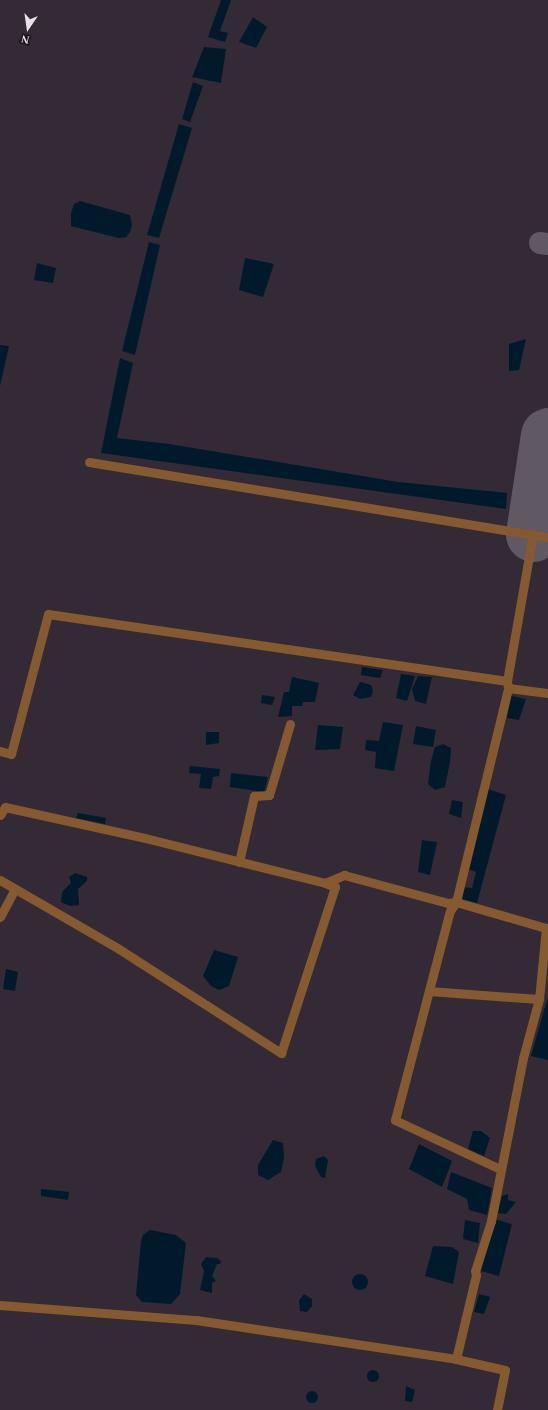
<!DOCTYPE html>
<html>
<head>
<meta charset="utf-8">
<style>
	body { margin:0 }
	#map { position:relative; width:548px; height:1410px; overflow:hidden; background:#332a35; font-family:Georgia,serif }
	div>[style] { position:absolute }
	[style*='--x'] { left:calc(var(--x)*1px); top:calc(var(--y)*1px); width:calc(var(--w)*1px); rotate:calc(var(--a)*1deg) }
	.water>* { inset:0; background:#001a2c }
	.round { border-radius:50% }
	.taxiway>* { height:22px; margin:-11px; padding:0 11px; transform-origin:11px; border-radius:11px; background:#605862 }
	.runway>* { height:55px; margin:-27.5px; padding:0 27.5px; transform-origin:27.5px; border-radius:27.5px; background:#605862 }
	.minor>* { height:9px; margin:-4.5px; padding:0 4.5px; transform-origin:4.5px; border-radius:4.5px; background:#855a30 }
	span { translate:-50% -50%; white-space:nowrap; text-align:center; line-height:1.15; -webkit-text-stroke:3.5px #181419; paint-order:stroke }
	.north { position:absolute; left:8px; top:8px; width:40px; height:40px; -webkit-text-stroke:3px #181419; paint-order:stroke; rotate:193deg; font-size:11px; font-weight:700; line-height:16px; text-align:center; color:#e6e0e8 }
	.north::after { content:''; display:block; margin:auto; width:14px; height:18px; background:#e6e0e8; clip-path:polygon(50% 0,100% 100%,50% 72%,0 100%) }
</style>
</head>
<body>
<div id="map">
	<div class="water">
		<i style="clip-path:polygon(221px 0,231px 0,220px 31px,228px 33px,225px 42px,208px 37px)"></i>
		<i style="clip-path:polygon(253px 17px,267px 27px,256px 48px,239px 42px)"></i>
		<i style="clip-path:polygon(204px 47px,226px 49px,221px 83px,192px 77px)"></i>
		<i style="clip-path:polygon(193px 82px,203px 86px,190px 122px,182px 119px)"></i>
		<i style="clip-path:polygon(179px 124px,192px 128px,159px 238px,147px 235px)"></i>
		<i style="clip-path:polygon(80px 201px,130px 215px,132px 225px,130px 232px,126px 237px,119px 238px,71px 226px,71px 213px,74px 204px)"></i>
		<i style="clip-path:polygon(149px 242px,160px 245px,135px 355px,122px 351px)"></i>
		<i style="clip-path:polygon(245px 258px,274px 264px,263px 297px,239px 290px)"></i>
		<i style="clip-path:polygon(37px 263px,56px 268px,53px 283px,34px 280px)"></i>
		<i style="clip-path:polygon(526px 339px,519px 370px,509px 371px,509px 344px)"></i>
		<i style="clip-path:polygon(0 345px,9px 346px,0 386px)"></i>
		<i style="clip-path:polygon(120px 358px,133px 363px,117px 438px,169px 444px,398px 482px,507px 493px,506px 509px,101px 453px)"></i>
		<i style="clip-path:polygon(362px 667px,383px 670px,380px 678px,361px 675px)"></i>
		<i style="clip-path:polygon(401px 674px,415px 676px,407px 701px,396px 698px)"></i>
		<i style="clip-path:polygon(418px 676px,432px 677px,426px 704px,415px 701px,412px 689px)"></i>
		<i style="clip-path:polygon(292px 677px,319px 683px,315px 702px,303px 702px,302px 706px,292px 706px,292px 716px,278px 717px,284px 692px,289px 692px)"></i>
		<i style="clip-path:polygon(360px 682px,371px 685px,373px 691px,371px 697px,360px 699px,353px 695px)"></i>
		<i style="clip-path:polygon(262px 695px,275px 697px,272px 705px,261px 703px)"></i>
		<i style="clip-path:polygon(511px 696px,526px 699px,519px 720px,507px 718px)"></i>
		<i style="clip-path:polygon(383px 722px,403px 725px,394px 771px,375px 768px,376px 752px,365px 750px,366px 740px,379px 741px)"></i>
		<i style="clip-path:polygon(318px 725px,343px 727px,340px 749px,315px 750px)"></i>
		<i style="clip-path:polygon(416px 726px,436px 730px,433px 747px,413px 744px)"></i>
		<i style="clip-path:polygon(206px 732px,219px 732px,219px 743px,206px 745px)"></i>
		<i style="clip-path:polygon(443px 744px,451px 748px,450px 762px,445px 787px,435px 790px,428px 784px,431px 761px,435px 747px)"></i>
		<i style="clip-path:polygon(190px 766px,220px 769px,219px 776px,213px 777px,211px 789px,199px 788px,201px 774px,189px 773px)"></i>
		<i style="clip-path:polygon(231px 773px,268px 777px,264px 792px,230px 787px)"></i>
		<i style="clip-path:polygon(485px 788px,506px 795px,477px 903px,459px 898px,460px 887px,472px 888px,476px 872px,467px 869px)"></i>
		<i style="clip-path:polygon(452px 800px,463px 802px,461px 818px,449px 814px)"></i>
		<i style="clip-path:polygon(78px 813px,106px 818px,105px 824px,76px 818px)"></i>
		<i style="clip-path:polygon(422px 840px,437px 842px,430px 875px,418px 872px)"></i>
		<i style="clip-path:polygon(75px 873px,87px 877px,87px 881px,78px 889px,79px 905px,70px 906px,61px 902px,62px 892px,71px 883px,69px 877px)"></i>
		<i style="clip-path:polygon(214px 950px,238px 957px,229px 986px,219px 990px,211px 986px,203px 976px)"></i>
		<i style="clip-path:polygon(6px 969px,18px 972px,15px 991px,3px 989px)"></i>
		<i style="clip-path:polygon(548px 996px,548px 1060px,531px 1056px)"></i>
		<i style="clip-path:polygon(473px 1131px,481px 1131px,490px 1138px,484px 1156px,468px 1149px)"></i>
		<i style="clip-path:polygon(273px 1140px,283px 1143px,284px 1158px,281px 1172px,268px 1180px,258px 1175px,258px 1165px)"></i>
		<i style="clip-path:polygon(419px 1144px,452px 1161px,442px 1187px,409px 1169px)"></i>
		<i style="clip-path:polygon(324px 1156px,328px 1160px,325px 1178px,321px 1177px,315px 1166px,316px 1159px)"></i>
		<i style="clip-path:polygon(451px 1172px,492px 1188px,487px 1215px,469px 1210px,467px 1199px,447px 1189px)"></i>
		<i style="clip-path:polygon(41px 1189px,69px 1192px,68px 1200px,41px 1196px)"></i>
		<i style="clip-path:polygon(508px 1194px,508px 1200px,516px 1202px,506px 1214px,498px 1213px,502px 1196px)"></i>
		<i style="clip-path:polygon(494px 1219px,512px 1224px,499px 1276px,481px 1271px)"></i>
		<i style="clip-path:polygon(465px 1220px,480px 1223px,478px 1243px,463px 1239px)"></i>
		<i style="clip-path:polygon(150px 1230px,176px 1235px,186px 1243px,180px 1294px,171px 1304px,142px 1302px,136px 1295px,141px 1241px,143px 1235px)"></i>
		<i style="clip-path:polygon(433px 1246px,452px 1247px,459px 1252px,453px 1284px,425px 1276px)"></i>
		<i style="clip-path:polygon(206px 1257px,217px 1258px,221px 1261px,220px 1264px,217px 1264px,212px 1276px,216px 1281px,212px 1283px,212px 1293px,200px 1290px,204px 1271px,201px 1264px)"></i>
		<i class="round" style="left:352px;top:1274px;width:16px;height:16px"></i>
		<i style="clip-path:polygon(304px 1294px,312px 1299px,312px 1306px,307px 1312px,300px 1311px,299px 1300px)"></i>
		<i style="clip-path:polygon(479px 1294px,490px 1297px,484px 1314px,474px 1312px)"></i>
		<i class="round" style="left:367px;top:1370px;width:12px;height:12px"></i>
		<i style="clip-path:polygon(406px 1386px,415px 1390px,412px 1402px,405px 1401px)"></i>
		<i class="round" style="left:306px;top:1391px;width:12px;height:12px"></i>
	</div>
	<div class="taxiway">
		<i style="--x:540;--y:243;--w:8;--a:7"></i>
	</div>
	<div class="runway">
		<i style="--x:533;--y:534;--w:100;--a:-81.4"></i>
	</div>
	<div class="minor">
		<i style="--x:89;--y:462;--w:465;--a:9.3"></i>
		<i style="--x:507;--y:681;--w:149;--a:-80"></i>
		<i style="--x:0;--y:751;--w:11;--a:15"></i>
		<i style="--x:11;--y:754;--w:145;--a:-75.2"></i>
		<i style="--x:48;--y:614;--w:464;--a:8.3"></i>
		<i style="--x:507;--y:681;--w:7;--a:82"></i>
		<i style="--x:508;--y:688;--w:40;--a:7.1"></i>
		<i style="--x:0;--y:815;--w:9;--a:-58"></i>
		<i style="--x:5;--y:807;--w:143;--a:12.5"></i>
		<i style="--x:145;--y:838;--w:186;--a:14"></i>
		<i style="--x:325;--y:883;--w:21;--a:-23"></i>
		<i style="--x:344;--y:875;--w:108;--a:15.1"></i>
		<i style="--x:448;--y:903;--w:8;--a:-7"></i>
		<i style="--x:456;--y:902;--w:94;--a:16.1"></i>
		<i style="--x:546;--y:928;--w:71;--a:95.6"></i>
		<i style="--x:539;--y:999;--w:61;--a:105.2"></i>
		<i style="--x:523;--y:1058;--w:166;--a:101.1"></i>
		<i style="--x:491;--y:1221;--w:52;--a:107.7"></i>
		<i style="--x:475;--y:1271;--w:4;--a:76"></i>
		<i style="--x:476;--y:1275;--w:86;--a:103.4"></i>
		<i style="--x:239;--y:862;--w:68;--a:-77.2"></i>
		<i style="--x:254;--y:796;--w:15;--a:-4"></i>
		<i style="--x:269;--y:795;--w:74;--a:-73.5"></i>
		<i style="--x:0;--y:880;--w:138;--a:30.1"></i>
		<i style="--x:119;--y:949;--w:193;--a:32.7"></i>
		<i style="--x:281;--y:1053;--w:175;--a:-72"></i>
		<i style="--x:335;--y:887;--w:11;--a:-158"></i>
		<i style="--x:0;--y:917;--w:32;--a:-62"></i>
		<i style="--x:429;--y:991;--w:110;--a:4.2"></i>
		<i style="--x:500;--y:1169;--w:116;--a:-155"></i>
		<i style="--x:395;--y:1120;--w:216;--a:-75.3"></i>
		<i style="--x:450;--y:911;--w:11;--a:-56"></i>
		<i style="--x:456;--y:902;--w:220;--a:-76.3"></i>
		<i style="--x:0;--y:1305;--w:197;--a:4.4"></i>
		<i style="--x:196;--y:1320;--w:263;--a:8.5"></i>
		<i style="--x:456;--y:1359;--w:50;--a:12.7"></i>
		<i style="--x:505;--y:1370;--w:41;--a:101.3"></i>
	</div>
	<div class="north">N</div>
</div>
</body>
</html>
